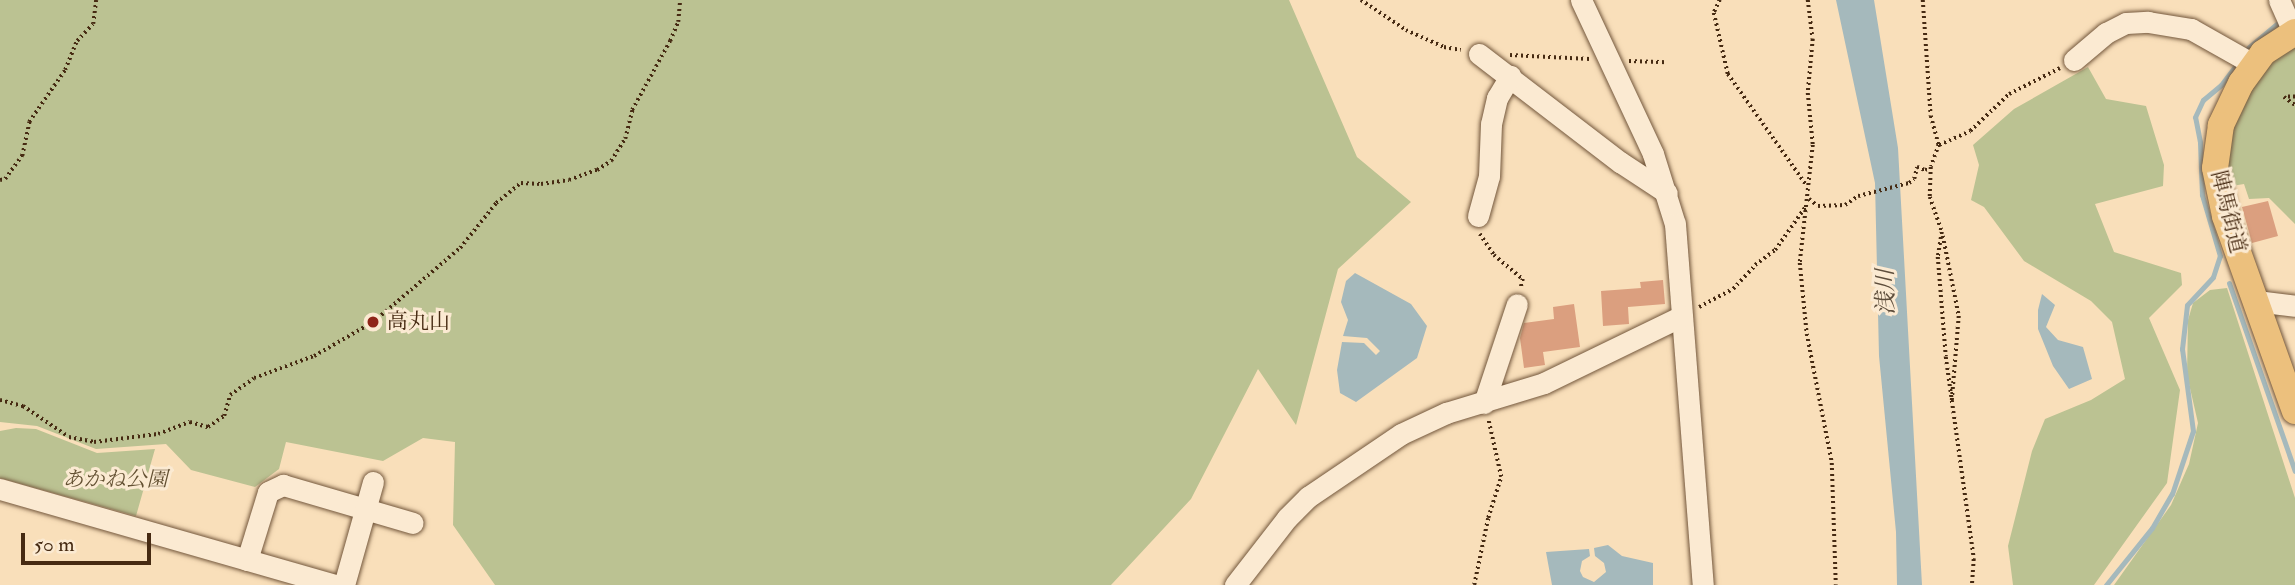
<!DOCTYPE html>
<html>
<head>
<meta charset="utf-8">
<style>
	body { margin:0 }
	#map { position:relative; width:2295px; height:585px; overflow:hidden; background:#f9dfba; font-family:"IM FELL Double Pica","Noto Serif JP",serif }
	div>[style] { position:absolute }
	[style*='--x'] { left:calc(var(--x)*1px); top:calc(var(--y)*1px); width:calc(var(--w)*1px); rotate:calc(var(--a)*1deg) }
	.green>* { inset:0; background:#bbc292 }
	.water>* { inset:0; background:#a5b9bc }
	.stream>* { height:5px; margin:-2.5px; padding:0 2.5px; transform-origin:2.5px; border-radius:2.5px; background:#a5b9bc }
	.building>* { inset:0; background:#db9f7f }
	.path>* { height:3.5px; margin-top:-1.75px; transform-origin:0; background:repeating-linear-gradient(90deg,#462a12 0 2px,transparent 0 5.5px) }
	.roads { filter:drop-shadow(0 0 2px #73573c) drop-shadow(0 0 2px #73573c) }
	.minor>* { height:21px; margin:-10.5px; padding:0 10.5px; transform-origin:10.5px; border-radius:10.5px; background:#fbead2 }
	.major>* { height:26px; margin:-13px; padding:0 13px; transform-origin:13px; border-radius:13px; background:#ecc07d }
	.dots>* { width:19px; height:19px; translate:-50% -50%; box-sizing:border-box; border:4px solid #fbead2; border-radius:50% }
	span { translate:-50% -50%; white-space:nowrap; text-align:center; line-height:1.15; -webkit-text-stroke:6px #fbead2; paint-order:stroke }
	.street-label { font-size:21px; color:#462a12 }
	.poi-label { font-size:21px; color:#462a12 }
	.left { translate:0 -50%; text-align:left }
	.park-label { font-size:21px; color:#635032; font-style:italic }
	.water-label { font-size:23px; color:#5e4e3c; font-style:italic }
	.scale { position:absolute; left:21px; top:533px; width:130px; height:32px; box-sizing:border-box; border:4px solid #462a12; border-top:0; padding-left:9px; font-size:21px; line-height:24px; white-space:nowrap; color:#462a12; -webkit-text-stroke:5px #fbead2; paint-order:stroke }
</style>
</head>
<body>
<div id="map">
	<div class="green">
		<i style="clip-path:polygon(0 0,1289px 0,1357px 157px,1411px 202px,1338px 269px,1296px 425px,1258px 369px,1191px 499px,1111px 585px,495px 585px,453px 525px,455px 442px,423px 438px,383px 461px,286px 442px,279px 469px,255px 487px,191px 470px,166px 444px,96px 449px,37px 426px,0 422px)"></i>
		<i style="clip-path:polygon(2295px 44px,2295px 224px,2269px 198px,2249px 199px,2244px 184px,2232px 186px,2227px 167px,2228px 138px,2237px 112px,2263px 69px)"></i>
		<i style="clip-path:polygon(2088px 67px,2106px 99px,2146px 106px,2164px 165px,2163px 186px,2095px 204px,2114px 252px,2181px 273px,2182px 285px,2149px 318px,2180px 390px,2167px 483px,2094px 585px,2013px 585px,2008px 546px,2032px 451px,2045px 419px,2091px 400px,2125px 379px,2112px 322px,2091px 301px,2024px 261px,1984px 207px,1971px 200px,1979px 165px,1973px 145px,2014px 109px)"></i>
		<i style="clip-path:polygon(2227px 288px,2295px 498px,2295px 585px,2114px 585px,2171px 505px,2189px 464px,2198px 423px,2187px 375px,2188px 320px,2193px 303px,2210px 290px)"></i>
		<i style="clip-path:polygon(16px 428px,36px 429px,97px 453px,155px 449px,136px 516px,0 478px,0 431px)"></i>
	</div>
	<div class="water">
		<i style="clip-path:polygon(1836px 0,1874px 0,1898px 148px,1922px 585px,1897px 585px,1896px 532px,1879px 356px,1875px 183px)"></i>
		<i style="clip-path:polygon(1355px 273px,1411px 304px,1427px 326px,1417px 358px,1356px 402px,1340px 393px,1337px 370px,1342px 342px,1364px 343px,1376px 355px,1380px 351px,1367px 338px,1343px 336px,1348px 320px,1341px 302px,1346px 281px)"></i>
		<i style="clip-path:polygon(2042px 294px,2055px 305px,2046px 327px,2058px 340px,2083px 347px,2092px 379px,2069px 389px,2053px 366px,2038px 329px,2038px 310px)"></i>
		<i style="clip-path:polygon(1608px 545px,1622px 556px,1653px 563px,1653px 585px,1552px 585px,1546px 552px,1589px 549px,1590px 556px,1582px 561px,1580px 571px,1583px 577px,1594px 582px,1606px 572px,1604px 563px,1595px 556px,1594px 548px)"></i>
	</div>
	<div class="stream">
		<i style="--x:2248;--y:48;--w:39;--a:-40"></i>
		<i style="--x:2229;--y:283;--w:199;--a:70.7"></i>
		<i style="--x:2106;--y:585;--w:73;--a:-51.1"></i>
		<i style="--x:2152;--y:528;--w:39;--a:-60"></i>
		<i style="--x:2172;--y:494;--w:66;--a:-71.6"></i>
		<i style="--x:2193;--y:431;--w:83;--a:-97.6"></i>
		<i style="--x:2182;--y:349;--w:44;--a:-83.5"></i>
		<i style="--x:2187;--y:305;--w:38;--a:-47"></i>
		<i style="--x:2213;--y:277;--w:22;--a:-72"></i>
		<i style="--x:2220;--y:256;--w:64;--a:-106.4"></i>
		<i style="--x:2202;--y:195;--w:53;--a:-92.2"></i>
		<i style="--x:2200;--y:142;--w:25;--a:-101"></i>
		<i style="--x:2195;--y:117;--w:19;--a:-65"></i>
		<i style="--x:2203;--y:100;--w:23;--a:-40"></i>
		<i style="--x:2221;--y:85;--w:26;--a:-53"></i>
	</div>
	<div class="building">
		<i style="clip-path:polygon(2268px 201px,2278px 236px,2252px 243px,2242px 207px)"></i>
		<i style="clip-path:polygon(1663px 280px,1665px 304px,1628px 307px,1629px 324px,1603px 326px,1601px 291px,1641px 288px,1640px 282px)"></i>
		<i style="clip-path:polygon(1574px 304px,1580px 347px,1543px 352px,1545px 365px,1524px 368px,1520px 338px,1524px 323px,1554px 319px,1553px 307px)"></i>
	</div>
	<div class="path">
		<i style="--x:1361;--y:0;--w:54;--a:33.7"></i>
		<i style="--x:1406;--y:30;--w:42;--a:24.1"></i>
		<i style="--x:1444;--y:47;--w:17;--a:10"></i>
		<i style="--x:1720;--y:0;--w:14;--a:115"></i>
		<i style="--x:1714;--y:13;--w:63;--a:77.1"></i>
		<i style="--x:1728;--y:74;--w:137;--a:54.8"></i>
		<i style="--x:1808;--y:0;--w:39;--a:83"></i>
		<i style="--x:1813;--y:39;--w:54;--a:95.3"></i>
		<i style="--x:1808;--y:93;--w:52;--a:84.5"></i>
		<i style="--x:1813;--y:145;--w:119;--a:96.3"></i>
		<i style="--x:1800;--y:263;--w:71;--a:84.4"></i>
		<i style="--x:1807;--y:334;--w:131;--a:79"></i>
		<i style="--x:1832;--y:463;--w:122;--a:88.1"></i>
		<i style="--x:1923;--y:0;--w:116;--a:86.1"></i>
		<i style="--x:1931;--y:116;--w:30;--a:75"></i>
		<i style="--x:1510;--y:55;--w:80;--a:2.9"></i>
		<i style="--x:1629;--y:61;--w:38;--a:2"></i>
		<i style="--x:2295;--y:97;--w:11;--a:180"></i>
		<i style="--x:2284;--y:97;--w:14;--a:36"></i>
		<i style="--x:1939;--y:145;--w:23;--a:110"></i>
		<i style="--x:1931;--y:167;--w:30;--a:92"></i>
		<i style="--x:1930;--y:197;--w:37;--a:71"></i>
		<i style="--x:1942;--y:232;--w:25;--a:99"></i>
		<i style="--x:1938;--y:257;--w:100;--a:85.4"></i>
		<i style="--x:1946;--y:357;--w:204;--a:82.1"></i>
		<i style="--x:1974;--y:559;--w:26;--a:94"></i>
		<i style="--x:1939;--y:145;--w:34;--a:-24"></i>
		<i style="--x:1970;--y:131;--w:54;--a:-43.5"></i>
		<i style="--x:2009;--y:94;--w:57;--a:-27"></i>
		<i style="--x:0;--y:180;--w:5;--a:-11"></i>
		<i style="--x:5;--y:179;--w:29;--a:-54"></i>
		<i style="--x:22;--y:156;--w:35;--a:-78"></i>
		<i style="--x:29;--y:122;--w:63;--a:-55.3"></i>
		<i style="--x:65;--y:70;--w:31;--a:-68"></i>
		<i style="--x:77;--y:41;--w:23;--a:-47"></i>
		<i style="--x:93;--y:24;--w:24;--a:-83"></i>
		<i style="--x:1809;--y:199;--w:11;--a:38"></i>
		<i style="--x:1818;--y:206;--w:27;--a:-2"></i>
		<i style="--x:1845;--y:205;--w:16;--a:-35"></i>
		<i style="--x:1858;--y:196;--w:53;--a:-14.3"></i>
		<i style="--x:1909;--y:183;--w:6;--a:-39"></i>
		<i style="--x:1914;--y:179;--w:12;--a:-76"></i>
		<i style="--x:1917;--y:167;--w:9;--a:21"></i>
		<i style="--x:1925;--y:170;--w:5;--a:-22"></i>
		<i style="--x:1480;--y:234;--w:25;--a:56"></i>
		<i style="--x:1494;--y:255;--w:38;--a:40"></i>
		<i style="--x:1523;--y:279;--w:9;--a:103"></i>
		<i style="--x:1943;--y:236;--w:82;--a:78.7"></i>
		<i style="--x:1959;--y:316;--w:86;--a:94.7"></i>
		<i style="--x:1699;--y:307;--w:38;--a:-28"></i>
		<i style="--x:1733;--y:289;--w:33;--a:-47"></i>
		<i style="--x:1755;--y:265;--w:25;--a:-37"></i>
		<i style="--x:1775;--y:250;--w:54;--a:-54.8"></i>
		<i style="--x:0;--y:400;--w:24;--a:15"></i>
		<i style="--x:23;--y:406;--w:55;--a:34"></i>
		<i style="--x:69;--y:437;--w:25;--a:11"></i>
		<i style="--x:94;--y:442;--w:64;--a:-7.1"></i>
		<i style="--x:158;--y:434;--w:34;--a:-21"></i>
		<i style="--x:190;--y:422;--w:19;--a:16"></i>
		<i style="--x:208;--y:427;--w:19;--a:-35"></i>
		<i style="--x:224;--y:416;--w:22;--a:-74"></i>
		<i style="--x:230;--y:395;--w:29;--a:-35"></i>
		<i style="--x:254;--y:378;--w:64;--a:-20.1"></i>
		<i style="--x:314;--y:356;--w:68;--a:-30"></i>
		<i style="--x:373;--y:322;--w:114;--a:-40.4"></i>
		<i style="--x:460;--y:248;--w:58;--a:-51.3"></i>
		<i style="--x:496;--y:203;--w:32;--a:-39"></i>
		<i style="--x:521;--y:183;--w:20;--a:3"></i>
		<i style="--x:541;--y:184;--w:28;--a:-8"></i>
		<i style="--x:569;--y:180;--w:30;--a:-20"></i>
		<i style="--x:597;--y:170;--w:17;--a:-33"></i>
		<i style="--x:611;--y:161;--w:26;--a:-58"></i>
		<i style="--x:625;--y:139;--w:30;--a:-76"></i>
		<i style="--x:632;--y:110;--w:79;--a:-61.2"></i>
		<i style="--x:670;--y:41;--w:21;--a:-67"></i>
		<i style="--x:678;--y:22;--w:22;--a:-85"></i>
		<i style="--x:1474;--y:585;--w:68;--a:-78.2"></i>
		<i style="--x:1488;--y:518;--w:43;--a:-72.4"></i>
		<i style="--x:1501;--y:477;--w:59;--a:-102.6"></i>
	</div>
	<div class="roads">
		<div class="minor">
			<i style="--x:1581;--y:0;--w:170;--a:64.9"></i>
			<i style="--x:1653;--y:154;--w:73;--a:72.6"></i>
			<i style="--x:1675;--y:224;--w:362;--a:85.6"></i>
			<i style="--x:2279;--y:0;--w:36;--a:66"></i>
			<i style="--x:1479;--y:54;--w:178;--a:37.5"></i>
			<i style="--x:1620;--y:162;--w:56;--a:33.4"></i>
			<i style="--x:2074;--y:60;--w:42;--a:-40.2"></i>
			<i style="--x:2106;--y:33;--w:22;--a:-27"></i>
			<i style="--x:2126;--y:23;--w:22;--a:-3"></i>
			<i style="--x:2148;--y:22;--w:44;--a:9.2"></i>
			<i style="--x:2191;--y:29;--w:71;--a:29.4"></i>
			<i style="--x:1478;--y:216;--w:41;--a:-74.6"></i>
			<i style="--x:1489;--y:176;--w:52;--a:-87.8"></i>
			<i style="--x:1491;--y:124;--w:27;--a:-77"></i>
			<i style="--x:1497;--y:98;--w:26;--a:-59"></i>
			<i style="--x:2256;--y:301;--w:39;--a:7"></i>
			<i style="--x:1484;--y:403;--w:104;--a:-71.6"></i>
			<i style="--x:0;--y:489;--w:348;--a:16"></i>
			<i style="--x:247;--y:560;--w:71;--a:-72.8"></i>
			<i style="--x:268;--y:492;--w:17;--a:-25"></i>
			<i style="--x:283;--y:485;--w:135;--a:16.3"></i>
			<i style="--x:344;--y:585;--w:107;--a:-74.3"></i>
			<i style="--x:1235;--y:585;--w:85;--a:-52.2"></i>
			<i style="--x:1287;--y:518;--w:30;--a:-45"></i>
			<i style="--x:1308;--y:497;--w:112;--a:-34.1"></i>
			<i style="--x:1401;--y:434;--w:50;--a:-25"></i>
			<i style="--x:1446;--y:413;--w:102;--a:-17"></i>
			<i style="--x:1544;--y:383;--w:153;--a:-25.9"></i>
		</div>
		<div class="major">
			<i style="--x:2295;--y:32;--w:38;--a:147"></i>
			<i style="--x:2263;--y:53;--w:37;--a:126"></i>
			<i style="--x:2241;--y:83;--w:47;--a:115.5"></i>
			<i style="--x:2221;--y:125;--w:43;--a:97.9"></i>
			<i style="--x:2215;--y:168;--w:49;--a:78.2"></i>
			<i style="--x:2225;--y:216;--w:207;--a:70.3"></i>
		</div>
	</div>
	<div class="dots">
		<i style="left:373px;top:322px;background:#8f2418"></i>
	</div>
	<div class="street-label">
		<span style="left:2228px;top:212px;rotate:76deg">陣馬街道</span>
	</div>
	<div class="poi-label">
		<span class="left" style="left:387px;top:322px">高丸山</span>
	</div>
	<div class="park-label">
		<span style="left:115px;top:480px">あかね公園</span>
	</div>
	<div class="water-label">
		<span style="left:1886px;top:292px;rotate:-91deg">浅川</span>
	</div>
	<div class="scale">50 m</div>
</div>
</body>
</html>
